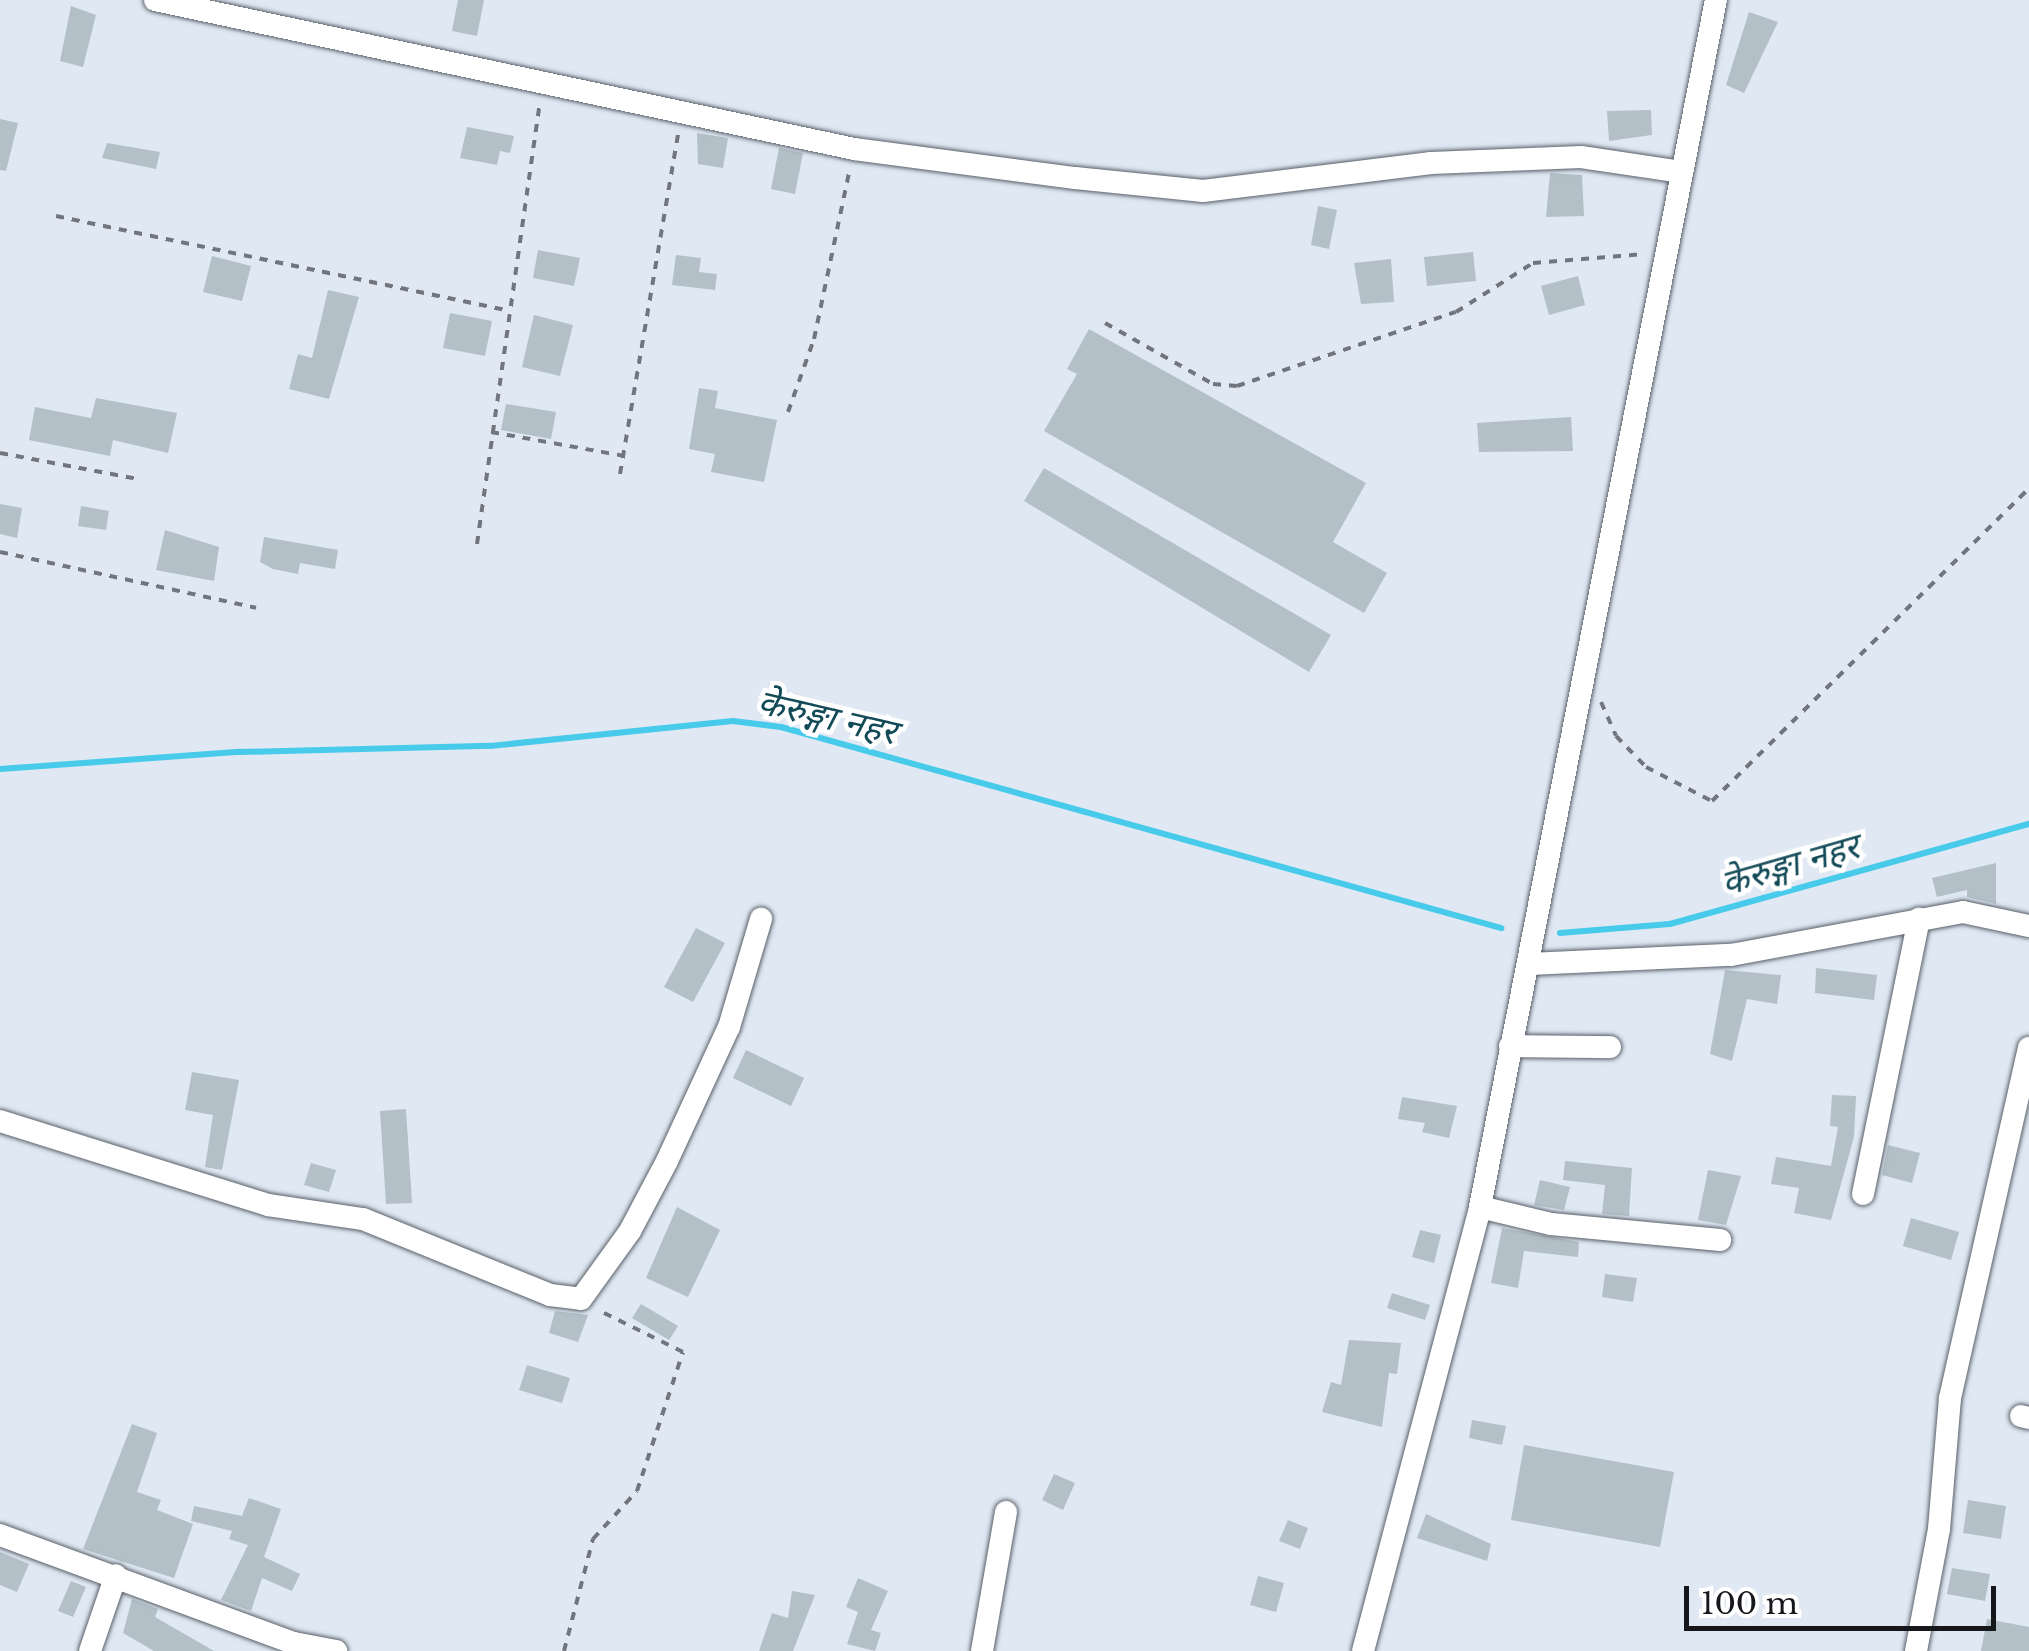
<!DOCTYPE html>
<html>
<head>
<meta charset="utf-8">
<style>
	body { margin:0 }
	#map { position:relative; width:2029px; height:1651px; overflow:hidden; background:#dfe8f3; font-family:"Libre Baskerville","Noto Sans Devanagari",serif }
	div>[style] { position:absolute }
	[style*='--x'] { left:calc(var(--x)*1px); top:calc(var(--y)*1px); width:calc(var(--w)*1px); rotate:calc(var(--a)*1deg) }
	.stream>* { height:6px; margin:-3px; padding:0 3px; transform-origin:3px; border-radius:3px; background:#48caea }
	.building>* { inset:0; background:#b4c0c8 }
	.path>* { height:4px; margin-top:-2px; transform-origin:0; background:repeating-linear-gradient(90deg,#71767e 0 8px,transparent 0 16px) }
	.roads { filter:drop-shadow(0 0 2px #596069) drop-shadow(0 0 2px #596069) }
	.minor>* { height:22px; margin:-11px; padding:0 11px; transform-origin:11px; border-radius:11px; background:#fff }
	span { translate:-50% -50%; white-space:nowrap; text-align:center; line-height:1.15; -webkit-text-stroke:9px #fff; paint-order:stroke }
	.water-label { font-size:35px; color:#124a57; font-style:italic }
	.scale { position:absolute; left:1684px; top:1586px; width:312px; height:45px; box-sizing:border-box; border:5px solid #15171b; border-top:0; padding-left:12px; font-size:30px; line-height:35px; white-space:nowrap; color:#15171b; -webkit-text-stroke:8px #fff; paint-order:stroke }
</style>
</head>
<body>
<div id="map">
	<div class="stream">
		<i style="--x:0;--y:769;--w:240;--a:-4.1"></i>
		<i style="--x:239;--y:752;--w:251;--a:-1.4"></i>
		<i style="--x:490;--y:746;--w:244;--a:-5.9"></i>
		<i style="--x:733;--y:721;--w:48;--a:7.1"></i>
		<i style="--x:781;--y:727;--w:748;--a:15.6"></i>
		<i style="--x:1560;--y:933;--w:110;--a:-4.7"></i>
		<i style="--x:1670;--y:924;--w:373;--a:-15.6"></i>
	</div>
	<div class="building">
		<i style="clip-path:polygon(458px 0,484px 0,477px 36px,452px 31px)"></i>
		<i style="clip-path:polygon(71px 6px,96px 15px,83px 67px,60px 61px)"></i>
		<i style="clip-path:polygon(1749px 12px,1778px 22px,1744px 93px,1726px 85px)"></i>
		<i style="clip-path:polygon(1651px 110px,1652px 135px,1609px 141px,1607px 111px)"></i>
		<i style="clip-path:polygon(0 119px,18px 123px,6px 171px,0 170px)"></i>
		<i style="clip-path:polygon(467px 127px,514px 136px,510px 153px,500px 151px,497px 165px,460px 158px)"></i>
		<i style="clip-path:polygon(697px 133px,728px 138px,723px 168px,698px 164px)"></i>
		<i style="clip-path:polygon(107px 143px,160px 152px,156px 169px,102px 158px)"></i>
		<i style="clip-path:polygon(779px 148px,803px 153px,795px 194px,771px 189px)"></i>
		<i style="clip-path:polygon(1550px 173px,1582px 175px,1584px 216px,1546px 217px)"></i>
		<i style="clip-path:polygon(1318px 206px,1337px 210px,1329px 249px,1311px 245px)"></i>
		<i style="clip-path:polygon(538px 250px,580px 258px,574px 286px,533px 278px)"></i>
		<i style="clip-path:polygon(1473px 252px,1476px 281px,1427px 286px,1424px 257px)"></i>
		<i style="clip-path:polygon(676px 255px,701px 258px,699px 272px,717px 274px,715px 290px,672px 285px)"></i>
		<i style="clip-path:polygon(212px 256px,251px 266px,242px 301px,203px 292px)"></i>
		<i style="clip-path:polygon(1391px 259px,1394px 302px,1361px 304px,1354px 263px)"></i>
		<i style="clip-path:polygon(1578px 276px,1585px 305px,1549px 315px,1541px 286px)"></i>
		<i style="clip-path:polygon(328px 290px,359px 297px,329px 399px,289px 389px,298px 354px,312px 358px)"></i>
		<i style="clip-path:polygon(450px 313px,492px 321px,485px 356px,443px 348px)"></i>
		<i style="clip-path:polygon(534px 315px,573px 325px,560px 376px,522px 367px)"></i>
		<i style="clip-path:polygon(1089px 329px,1366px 483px,1333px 542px,1387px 573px,1364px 613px,1044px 431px,1077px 374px,1067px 369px)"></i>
		<i style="clip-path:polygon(699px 388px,718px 391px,715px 408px,777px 420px,764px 482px,711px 472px,715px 454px,689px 449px)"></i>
		<i style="clip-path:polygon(96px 398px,177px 413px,168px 453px,113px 440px,110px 456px,29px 440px,35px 407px,91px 418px)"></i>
		<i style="clip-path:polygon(506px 404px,556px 412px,551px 439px,501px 430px)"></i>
		<i style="clip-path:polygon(1571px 417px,1573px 451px,1479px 452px,1477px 423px)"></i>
		<i style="clip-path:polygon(1044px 468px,1331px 635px,1309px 672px,1024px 501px)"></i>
		<i style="clip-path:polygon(0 504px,22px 508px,17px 538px,0 534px)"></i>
		<i style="clip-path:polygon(81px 506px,109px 511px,106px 530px,78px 526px)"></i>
		<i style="clip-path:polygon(165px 530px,219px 547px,214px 581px,156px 570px)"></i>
		<i style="clip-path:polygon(264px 537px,338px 550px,335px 569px,300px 563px,298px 574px,273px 569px,260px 562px)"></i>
		<i style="clip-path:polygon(1996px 863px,1996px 904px,1967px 897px,1967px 890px,1937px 897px,1932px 878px)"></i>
		<i style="clip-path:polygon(696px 928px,725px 943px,693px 1002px,664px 987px)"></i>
		<i style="clip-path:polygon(1816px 968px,1877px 975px,1874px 1000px,1815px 993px)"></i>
		<i style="clip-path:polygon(1725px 970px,1781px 975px,1777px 1004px,1747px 999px,1732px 1061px,1710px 1054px)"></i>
		<i style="clip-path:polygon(746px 1050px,804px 1078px,791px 1106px,733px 1078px)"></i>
		<i style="clip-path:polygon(192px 1072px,239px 1080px,222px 1170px,205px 1167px,213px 1115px,185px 1110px)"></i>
		<i style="clip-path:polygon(1832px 1095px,1856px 1096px,1854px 1137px,1831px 1220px,1794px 1213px,1799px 1188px,1771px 1184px,1776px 1157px,1831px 1166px,1838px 1127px,1830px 1126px)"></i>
		<i style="clip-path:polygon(1402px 1097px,1457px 1106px,1449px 1138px,1422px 1132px,1425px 1123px,1398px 1119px)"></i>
		<i style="clip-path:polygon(406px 1109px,412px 1203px,386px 1204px,380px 1111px)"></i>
		<i style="clip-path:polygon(1888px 1145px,1920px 1153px,1912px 1183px,1882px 1175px)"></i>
		<i style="clip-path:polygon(1565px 1161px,1632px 1168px,1629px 1216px,1602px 1214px,1605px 1185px,1563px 1180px)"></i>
		<i style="clip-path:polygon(311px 1163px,336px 1170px,329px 1192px,304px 1185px)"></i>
		<i style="clip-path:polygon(1708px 1170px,1741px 1176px,1726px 1225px,1698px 1220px)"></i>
		<i style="clip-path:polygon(1540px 1180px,1570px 1187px,1564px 1210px,1534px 1205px)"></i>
		<i style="clip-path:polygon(677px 1207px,720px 1230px,688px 1297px,646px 1278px)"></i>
		<i style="clip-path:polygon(1911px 1218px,1959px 1232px,1951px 1260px,1903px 1246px)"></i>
		<i style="clip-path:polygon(1502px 1228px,1579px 1242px,1578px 1257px,1524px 1251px,1518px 1288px,1491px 1283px)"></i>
		<i style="clip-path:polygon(1420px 1230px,1441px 1235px,1434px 1263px,1412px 1257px)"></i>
		<i style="clip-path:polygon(1605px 1274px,1637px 1278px,1633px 1302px,1602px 1297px)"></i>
		<i style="clip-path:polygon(1392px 1293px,1430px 1305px,1425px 1320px,1387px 1308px)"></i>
		<i style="clip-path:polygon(641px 1304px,678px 1326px,669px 1340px,632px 1318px)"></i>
		<i style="clip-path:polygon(555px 1311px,588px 1315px,578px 1342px,549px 1333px)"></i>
		<i style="clip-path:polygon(1349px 1340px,1401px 1343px,1397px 1374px,1389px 1373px,1382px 1427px,1322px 1412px,1331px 1382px,1341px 1385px)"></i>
		<i style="clip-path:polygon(527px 1365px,570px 1378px,562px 1403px,519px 1390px)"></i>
		<i style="clip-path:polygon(1472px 1420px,1506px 1426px,1502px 1445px,1469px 1438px)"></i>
		<i style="clip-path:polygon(132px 1424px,157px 1433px,137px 1492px,161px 1500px,157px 1510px,193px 1524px,174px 1578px,83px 1549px)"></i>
		<i style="clip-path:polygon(1524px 1445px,1674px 1472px,1660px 1547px,1511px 1520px)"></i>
		<i style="clip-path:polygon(1054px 1474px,1075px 1483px,1063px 1510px,1042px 1500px)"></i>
		<i style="clip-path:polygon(249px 1498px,281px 1509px,264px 1557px,300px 1574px,292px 1591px,262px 1578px,251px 1611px,221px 1600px,248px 1545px,229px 1539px,232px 1531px,191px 1521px,194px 1506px,242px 1516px)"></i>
		<i style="clip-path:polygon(1968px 1500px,2006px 1506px,2001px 1539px,1963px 1533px)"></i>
		<i style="clip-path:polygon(1426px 1514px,1491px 1544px,1487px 1561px,1417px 1538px)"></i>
		<i style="clip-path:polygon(1288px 1520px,1308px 1528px,1300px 1549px,1279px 1541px)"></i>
		<i style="clip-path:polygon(0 1552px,29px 1564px,17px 1592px,0 1585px)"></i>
		<i style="clip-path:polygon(1952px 1568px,1990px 1574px,1985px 1601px,1947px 1594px)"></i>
		<i style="clip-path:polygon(1258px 1576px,1284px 1583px,1276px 1612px,1250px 1605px)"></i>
		<i style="clip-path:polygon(858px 1578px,888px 1591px,871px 1630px,881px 1633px,875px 1651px,847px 1644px,858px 1612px,846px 1607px)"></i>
		<i style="clip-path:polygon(71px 1581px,86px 1587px,73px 1617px,58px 1611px)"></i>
		<i style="clip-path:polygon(792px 1591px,815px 1595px,793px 1651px,759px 1651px,772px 1613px,788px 1618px)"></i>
		<i style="clip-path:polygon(132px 1599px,158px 1609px,155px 1617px,214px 1651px,154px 1651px,123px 1633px)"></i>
		<i style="clip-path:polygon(1987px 1619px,2029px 1627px,2029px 1651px,1981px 1651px)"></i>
	</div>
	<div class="path">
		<i style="--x:56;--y:216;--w:463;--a:11.8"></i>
		<i style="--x:1105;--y:323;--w:124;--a:29.5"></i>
		<i style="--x:1213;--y:384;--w:24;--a:5"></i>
		<i style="--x:1237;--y:386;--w:231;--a:-18.7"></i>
		<i style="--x:1456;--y:312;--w:91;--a:-32.5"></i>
		<i style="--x:1533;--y:263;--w:112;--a:-4.6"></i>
		<i style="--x:788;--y:412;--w:77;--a:-70.4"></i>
		<i style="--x:814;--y:339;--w:175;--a:-78.1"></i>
		<i style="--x:491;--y:432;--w:135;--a:10.2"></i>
		<i style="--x:0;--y:453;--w:139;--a:10.7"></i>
		<i style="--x:620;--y:474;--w:346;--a:-80.3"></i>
		<i style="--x:477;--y:544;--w:442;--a:-81.9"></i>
		<i style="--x:0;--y:552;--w:262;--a:12.3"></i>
		<i style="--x:1601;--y:702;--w:37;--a:66"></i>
		<i style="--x:1616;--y:736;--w:43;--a:45.9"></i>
		<i style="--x:1646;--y:767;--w:74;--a:27.3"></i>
		<i style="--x:1712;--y:801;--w:445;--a:-44.6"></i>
		<i style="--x:564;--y:1651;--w:116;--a:-75.5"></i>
		<i style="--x:593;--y:1539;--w:65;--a:-47.5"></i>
		<i style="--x:637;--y:1491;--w:146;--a:-71.7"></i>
		<i style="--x:683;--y:1352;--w:93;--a:-153.7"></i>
	</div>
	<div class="roads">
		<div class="minor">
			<i style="--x:155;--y:0;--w:715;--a:12.03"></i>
			<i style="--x:854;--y:149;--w:223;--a:7.5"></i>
			<i style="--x:1075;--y:178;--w:129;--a:5.8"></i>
			<i style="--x:1203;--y:191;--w:230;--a:-7"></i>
			<i style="--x:1431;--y:163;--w:150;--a:-2.3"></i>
			<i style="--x:1581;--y:157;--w:101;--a:8.5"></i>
			<i style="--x:1529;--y:964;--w:202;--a:-2.6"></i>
			<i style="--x:1731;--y:955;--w:236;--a:-10.5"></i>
			<i style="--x:1963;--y:912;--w:67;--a:12"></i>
			<i style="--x:1510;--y:1046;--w:100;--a:0.6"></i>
			<i style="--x:0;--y:1121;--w:281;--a:17.4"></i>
			<i style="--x:268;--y:1205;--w:96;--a:8.4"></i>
			<i style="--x:363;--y:1219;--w:202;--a:22.1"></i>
			<i style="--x:550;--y:1295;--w:31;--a:7"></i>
			<i style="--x:581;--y:1299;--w:84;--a:-54.2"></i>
			<i style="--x:630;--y:1231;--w:79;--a:-62.1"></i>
			<i style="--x:667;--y:1161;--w:148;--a:-65.2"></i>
			<i style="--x:729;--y:1027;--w:113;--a:-73.5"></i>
			<i style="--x:1863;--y:1194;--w:281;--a:-78.5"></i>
			<i style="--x:1480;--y:1207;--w:73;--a:13.5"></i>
			<i style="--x:1551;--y:1224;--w:170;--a:5.4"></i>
			<i style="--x:2021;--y:1416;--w:8;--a:14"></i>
			<i style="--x:0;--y:1535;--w:313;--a:20.2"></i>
			<i style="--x:294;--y:1643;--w:43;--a:10.8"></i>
			<i style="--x:90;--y:1651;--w:80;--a:-71.1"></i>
			<i style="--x:982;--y:1651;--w:141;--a:-80.2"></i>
			<i style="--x:1363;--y:1651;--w:459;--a:-75.2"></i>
			<i style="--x:1480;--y:1207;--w:1230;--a:-78.94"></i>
			<i style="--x:1916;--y:1651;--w:124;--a:-79.3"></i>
			<i style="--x:1939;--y:1529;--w:131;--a:-85.2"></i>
			<i style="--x:1950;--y:1398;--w:359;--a:-77.3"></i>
		</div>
	</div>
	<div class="water-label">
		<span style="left:827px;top:717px;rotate:13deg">केेरुङ्गा नहर</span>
		<span style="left:1790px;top:865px;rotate:-16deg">केरुङ्गा नहर</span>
	</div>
	<div class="scale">100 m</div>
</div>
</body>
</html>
